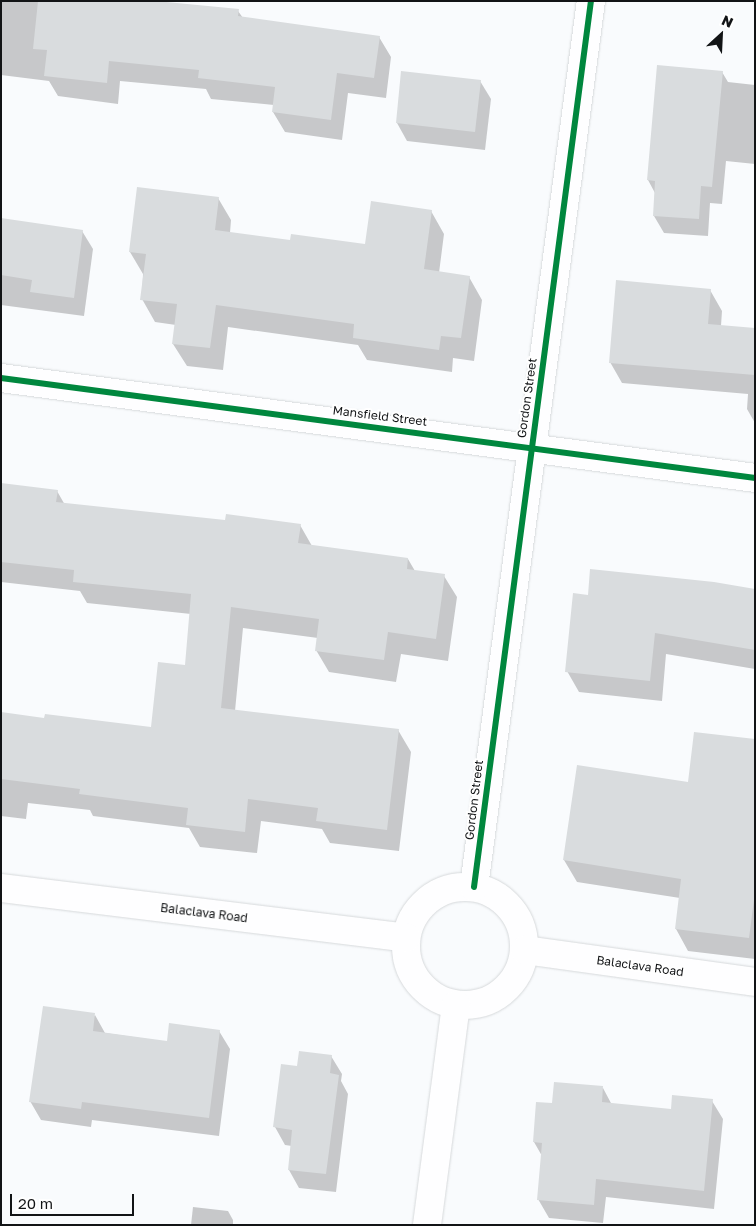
<!DOCTYPE html>
<html>
<head>
<meta charset="utf-8">
<style>
	body { margin:0 }
	#map { position:relative; width:756px; height:1226px; overflow:hidden; background:#f9fbfd; font-family:"Golos Text",sans-serif }
	div>[style] { position:absolute }
	[style*='--x'] { left:calc(var(--x)*1px); top:calc(var(--y)*1px); width:calc(var(--w)*1px); rotate:calc(var(--a)*1deg) }
	.shadow>* { inset:0; background:#0003 }
	.building>* { inset:0; background:#d9dcde }
	.roads { filter:drop-shadow(0 0 1px #d6d9db) drop-shadow(0 0 1px #d6d9db) }
	.minor>* { height:28px; margin:-14px; padding:0 14px; transform-origin:14px; border-radius:14px; background:#fefeff }
	.minor>.ring { margin:-14px; padding:0; box-sizing:content-box; background:none; border:28px solid #fefeff; border-radius:50% }
	.cycleway>* { height:6px; margin:-3px; padding:0 3px; transform-origin:3px; border-radius:3px; background:#00873e }
	span { translate:-50% -50%; white-space:nowrap; text-align:center; line-height:1.15; -webkit-text-stroke:4px #fff; paint-order:stroke }
	.street-label { font-size:12px; color:#121416 }
	.frame { position:absolute; inset:0; border:2px solid #121416; pointer-events:none }
	.north { position:absolute; left:696px; top:10px; width:50px; height:50px; -webkit-text-stroke:4px #fff; paint-order:stroke; rotate:25deg; font-size:14px; font-weight:700; line-height:20px; text-align:center; color:#121416 }
	.north::after { content:''; display:block; margin:auto; width:18px; height:22px; background:#121416; clip-path:polygon(50% 0,100% 100%,50% 72%,0 100%) }
	.scale { position:absolute; left:10px; top:1194px; width:124px; height:22px; box-sizing:border-box; border:2px solid #121416; border-top:0; padding-left:6px; font-size:15px; line-height:18px; white-space:nowrap; color:#121416; -webkit-text-stroke:4px #fff; paint-order:stroke }
</style>
</head>
<body>
<div id="map">
	<div class="shadow">
		<i style="clip-path:polygon(1px 1px,143px 1px,238px 11px,243px 18px,379px 37px,391px 57px,386px 98px,348px 93px,342px 140px,285px 132px,273px 112px,274px 105px,211px 99px,206px 89px,120px 81px,118px 104px,58px 96px,49px 81px,1px 75px)"></i>
		<i style="clip-path:polygon(659px 66px,722px 72px,728px 82px,755px 85px,755px 164px,726px 161px,722px 204px,710px 203px,708px 236px,664px 233px,654px 216px,655px 193px,648px 180px)"></i>
		<i style="clip-path:polygon(480px 81px,491px 99px,485px 150px,407px 141px,397px 123px)"></i>
		<i style="clip-path:polygon(218px 198px,231px 220px,230px 233px,291px 242px,366px 245px,431px 211px,444px 234px,439px 273px,469px 277px,482px 300px,474px 361px,453px 358px,452px 372px,367px 360px,358px 345px,228px 327px,223px 370px,187px 366px,173px 344px,176px 325px,155px 322px,142px 299px,143px 274px,130px 252px)"></i>
		<i style="clip-path:polygon(1px 220px,82px 231px,93px 249px,84px 316px,1px 305px)"></i>
		<i style="clip-path:polygon(710px 290px,722px 311px,721px 326px,755px 329px,755px 423px,747px 409px,748px 394px,622px 383px,610px 362px)"></i>
		<i style="clip-path:polygon(1px 484px,57px 491px,65px 505px,226px 521px,300px 525px,312px 546px,408px 559px,415px 571px,444px 576px,457px 597px,448px 661px,401px 654px,396px 682px,329px 672px,316px 650px,318px 638px,243px 628px,235px 711px,398px 730px,411px 752px,399px 851px,330px 843px,322px 829px,261px 821px,257px 853px,200px 847px,189px 828px,93px 816px,90px 810px,28px 803px,26px 819px,1px 816px,1px 713px,45px 720px,152px 728px,186px 667px,191px 614px,87px 603px,80px 591px,1px 582px)"></i>
		<i style="clip-path:polygon(755px 590px,755px 669px,666px 654px,662px 701px,579px 692px,567px 671px,589px 596px)"></i>
		<i style="clip-path:polygon(755px 740px,755px 959px,688px 951px,676px 929px,680px 898px,577px 882px,564px 860px,689px 783px)"></i>
		<i style="clip-path:polygon(95px 1015px,105px 1033px,168px 1042px,219px 1031px,230px 1049px,219px 1136px,92px 1120px,91px 1127px,41px 1120px,30px 1101px)"></i>
		<i style="clip-path:polygon(331px 1056px,342px 1074px,341px 1081px,348px 1094px,336px 1192px,299px 1188px,289px 1170px,292px 1146px,285px 1145px,275px 1127px,298px 1067px)"></i>
		<i style="clip-path:polygon(603px 1088px,612px 1105px,672px 1110px,712px 1101px,723px 1119px,714px 1209px,606px 1197px,603px 1223px,549px 1218px,538px 1199px,542px 1156px,534px 1142px,553px 1104px)"></i>
		<i style="clip-path:polygon(193px 1207px,228px 1211px,233px 1220px,233px 1225px,191px 1225px)"></i>
	</div>
	<div class="building">
		<i style="clip-path:polygon(38px 1px,156px 1px,239px 9px,238px 16px,380px 36px,374px 78px,337px 73px,331px 120px,272px 112px,275px 87px,198px 78px,199px 70px,109px 61px,107px 83px,44px 76px,47px 50px,33px 49px)"></i>
		<i style="clip-path:polygon(657px 65px,723px 71px,712px 187px,701px 186px,699px 219px,653px 216px,655px 181px,647px 180px)"></i>
		<i style="clip-path:polygon(401px 71px,481px 80px,475px 132px,396px 123px)"></i>
		<i style="clip-path:polygon(137px 187px,219px 197px,215px 230px,290px 240px,291px 234px,365px 244px,371px 201px,432px 210px,424px 269px,470px 276px,461px 338px,441px 336px,439px 350px,353px 338px,354px 324px,216px 305px,210px 348px,172px 344px,177px 304px,140px 300px,146px 254px,129px 252px)"></i>
		<i style="clip-path:polygon(1px 218px,83px 230px,74px 298px,30px 292px,32px 280px,1px 275px)"></i>
		<i style="clip-path:polygon(616px 280px,711px 289px,708px 324px,755px 328px,755px 375px,609px 363px)"></i>
		<i style="clip-path:polygon(1px 483px,58px 490px,56px 502px,225px 520px,226px 514px,301px 524px,298px 543px,408px 558px,407px 569px,445px 574px,436px 639px,388px 632px,384px 660px,315px 651px,319px 619px,231px 607px,221px 708px,399px 729px,387px 830px,316px 821px,318px 808px,248px 799px,245px 832px,186px 825px,188px 808px,79px 794px,80px 789px,1px 779px,1px 712px,44px 718px,45px 714px,151px 727px,158px 662px,185px 665px,191px 594px,73px 582px,74px 570px,1px 562px)"></i>
		<i style="clip-path:polygon(590px 569px,714px 582px,755px 589px,755px 650px,655px 633px,650px 681px,565px 672px,573px 593px,588px 595px)"></i>
		<i style="clip-path:polygon(694px 732px,755px 739px,755px 892px,749px 938px,675px 929px,681px 879px,563px 860px,577px 765px,688px 782px)"></i>
		<i style="clip-path:polygon(43px 1006px,95px 1013px,93px 1031px,167px 1041px,169px 1023px,220px 1030px,209px 1118px,82px 1102px,81px 1109px,29px 1102px)"></i>
		<i style="clip-path:polygon(299px 1051px,332px 1055px,330px 1073px,339px 1075px,326px 1174px,288px 1170px,292px 1130px,273px 1127px,281px 1064px,297px 1066px)"></i>
		<i style="clip-path:polygon(554px 1082px,603px 1086px,602px 1102px,671px 1109px,672px 1095px,713px 1099px,704px 1191px,596px 1179px,594px 1205px,537px 1200px,542px 1143px,533px 1142px,536px 1102px,552px 1103px)"></i>
	</div>
	<div class="roads">
		<div class="minor">
			<i style="--x:1;--y:378;--w:761;--a:7.55"></i>
			<i class="ring" style="left:406px;top:887px;width:90px;height:90px"></i>
			<i style="--x:474;--y:887;--w:894;--a:-82.48"></i>
			<i style="--x:1;--y:888;--w:408;--a:7"></i>
			<i style="--x:525;--y:950;--w:232;--a:7.9"></i>
			<i style="--x:427;--y:1225;--w:222;--a:-82.5"></i>
		</div>
	</div>
	<div class="cycleway">
		<i style="--x:1;--y:378;--w:761;--a:7.55"></i>
		<i style="--x:474;--y:887;--w:894;--a:-82.48"></i>
	</div>
	<div class="street-label">
		<span style="left:527px;top:398px;rotate:-82deg">Gordon Street</span>
		<span style="left:380px;top:416px;rotate:7deg">Mansfield Street</span>
		<span style="left:474px;top:800px;rotate:-83deg">Gordon Street</span>
		<span style="left:204px;top:913px;rotate:7deg">Balaclava Road</span>
		<span style="left:640px;top:966px;rotate:8deg">Balaclava Road</span>
	</div>
	<div class="frame"></div>
	<div class="north">N</div>
	<div class="scale">20 m</div>
</div>
</body>
</html>
